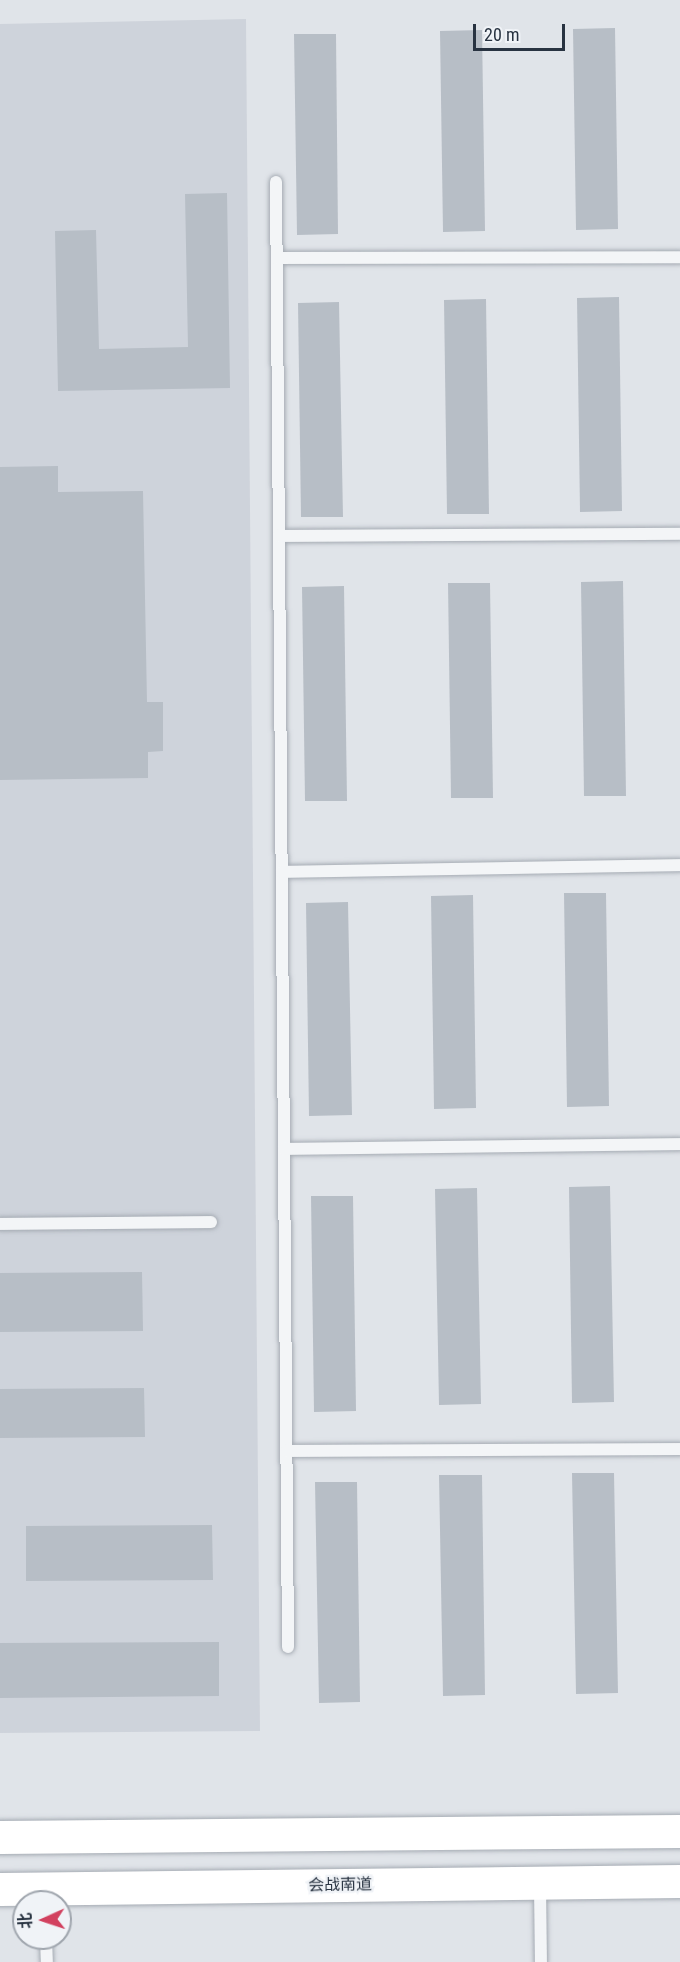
<!DOCTYPE html>
<html>
<head>
<meta charset="utf-8">
<style>
	body { margin:0 }
	#map { position:relative; width:680px; height:1962px; overflow:hidden; background:#e0e4e9; font-family:"Roboto Condensed","Noto Sans SC",sans-serif }
	div>[style] { position:absolute }
	[style*='--x'] { left:calc(var(--x)*1px); top:calc(var(--y)*1px); width:calc(var(--w)*1px); rotate:calc(var(--a)*1deg) }
	.built>* { inset:0; background:#ced3db }
	.building>* { inset:0; background:#b7bec6 }
	.roads { filter:drop-shadow(0 0 2px #a5abb3) drop-shadow(0 0 2px #a5abb3) }
	.service>* { height:12px; margin:-6px; padding:0 6px; transform-origin:6px; border-radius:6px; background:#f3f5f7 }
	.primary>* { height:33px; margin:-16.5px; padding:0 16.5px; transform-origin:16.5px; border-radius:16.5px; background:#fff }
	span { translate:-50% -50%; white-space:nowrap; text-align:center; line-height:1.15; -webkit-text-stroke:4.5px #f0f3f7; paint-order:stroke }
	.street-label { font-size:16px; color:#283341 }
	.north { position:absolute; left:12px; top:1890px; width:60px; height:60px; box-sizing:border-box; background:#f0f3f7; border:2px solid #a0a6ae; border-radius:50%; rotate:267deg; font-size:16px; font-weight:700; line-height:24px; text-align:center; color:#283341 }
	.north::after { content:''; display:block; margin:auto; width:21px; height:27px; background:#d2415f; clip-path:polygon(50% 0,100% 100%,50% 72%,0 100%) }
	.scale { position:absolute; left:473px; top:24px; width:92px; height:27px; box-sizing:border-box; border:3px solid #283341; border-top:0; padding-left:8px; font-size:18px; line-height:21px; white-space:nowrap; color:#283341; -webkit-text-stroke:4px #f0f3f7; paint-order:stroke }
</style>
</head>
<body>
<div id="map">
	<div class="built">
		<i style="clip-path:polygon(246px 19px,260px 1731px,0 1733px,0 24px)"></i>
	</div>
	<div class="building">
		<i style="clip-path:polygon(615px 28px,618px 229px,576px 230px,573px 29px)"></i>
		<i style="clip-path:polygon(482px 30px,485px 231px,443px 232px,440px 31px)"></i>
		<i style="clip-path:polygon(294px 34px,336px 34px,338px 234px,297px 235px)"></i>
		<i style="clip-path:polygon(227px 193px,230px 388px,58px 391px,55px 231px,96px 230px,99px 349px,188px 347px,185px 194px)"></i>
		<i style="clip-path:polygon(619px 297px,622px 511px,580px 512px,577px 298px)"></i>
		<i style="clip-path:polygon(486px 299px,489px 514px,447px 514px,444px 300px)"></i>
		<i style="clip-path:polygon(339px 302px,343px 517px,301px 517px,298px 303px)"></i>
		<i style="clip-path:polygon(58px 466px,58px 492px,143px 491px,147px 702px,163px 702px,163px 751px,148px 752px,148px 778px,0 780px,0 467px)"></i>
		<i style="clip-path:polygon(623px 581px,626px 796px,584px 796px,581px 582px)"></i>
		<i style="clip-path:polygon(448px 583px,490px 583px,493px 798px,451px 798px)"></i>
		<i style="clip-path:polygon(344px 586px,347px 801px,305px 801px,302px 587px)"></i>
		<i style="clip-path:polygon(564px 893px,606px 893px,609px 1106px,567px 1107px)"></i>
		<i style="clip-path:polygon(473px 895px,476px 1108px,434px 1109px,431px 896px)"></i>
		<i style="clip-path:polygon(348px 902px,352px 1115px,309px 1116px,306px 903px)"></i>
		<i style="clip-path:polygon(610px 1186px,614px 1402px,572px 1403px,569px 1187px)"></i>
		<i style="clip-path:polygon(477px 1188px,481px 1404px,439px 1405px,435px 1189px)"></i>
		<i style="clip-path:polygon(311px 1196px,353px 1196px,356px 1411px,314px 1412px)"></i>
		<i style="clip-path:polygon(142px 1272px,143px 1331px,0 1332px,0 1273px)"></i>
		<i style="clip-path:polygon(144px 1388px,145px 1437px,0 1438px,0 1389px)"></i>
		<i style="clip-path:polygon(572px 1473px,614px 1473px,618px 1693px,576px 1694px)"></i>
		<i style="clip-path:polygon(439px 1475px,482px 1475px,485px 1695px,443px 1696px)"></i>
		<i style="clip-path:polygon(315px 1482px,357px 1482px,360px 1702px,319px 1703px)"></i>
		<i style="clip-path:polygon(212px 1525px,213px 1580px,26px 1581px,26px 1526px)"></i>
		<i style="clip-path:polygon(219px 1642px,219px 1696px,0 1698px,0 1643px)"></i>
	</div>
	<div class="roads">
		<div class="service">
			<i style="--x:276;--y:182;--w:1465;--a:89.53"></i>
			<i style="--x:277;--y:258;--w:403;--a:-0.1"></i>
			<i style="--x:279;--y:536;--w:401;--a:-0.3"></i>
			<i style="--x:282;--y:872;--w:398;--a:-1"></i>
			<i style="--x:284;--y:1149;--w:396;--a:-0.7"></i>
			<i style="--x:0;--y:1224;--w:211;--a:-0.5"></i>
			<i style="--x:287;--y:1451;--w:393;--a:-0.3"></i>
			<i style="--x:540;--y:1885;--w:77;--a:89.3"></i>
			<i style="--x:46;--y:1938;--w:24;--a:88"></i>
		</div>
		<div class="primary">
			<i style="--x:0;--y:1837;--w:680;--a:-0.51"></i>
			<i style="--x:0;--y:1889;--w:680;--a:-0.67"></i>
		</div>
	</div>
	<div class="street-label">
		<span style="left:340px;top:1885px;rotate:-1deg">会战南道</span>
	</div>
	<div class="north">北</div>
	<div class="scale">20 m</div>
</div>
</body>
</html>
